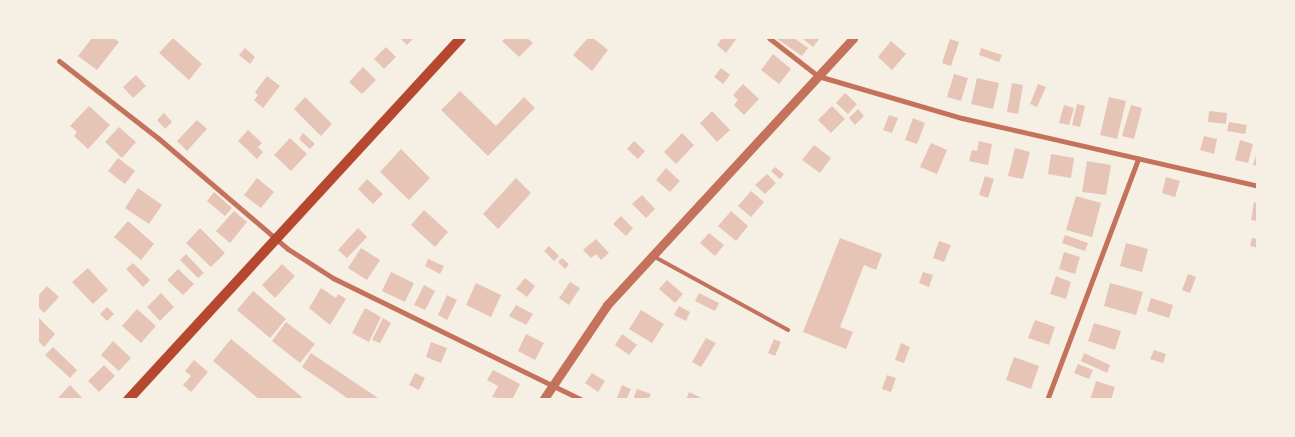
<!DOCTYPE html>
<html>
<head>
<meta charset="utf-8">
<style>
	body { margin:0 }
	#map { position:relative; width:1295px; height:437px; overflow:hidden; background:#f6efe4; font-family:Inter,sans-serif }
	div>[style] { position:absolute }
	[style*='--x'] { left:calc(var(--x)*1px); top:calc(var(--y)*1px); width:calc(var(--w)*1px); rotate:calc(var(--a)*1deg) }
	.building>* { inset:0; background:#e6c5b7 }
	.service>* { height:4px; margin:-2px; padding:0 2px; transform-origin:2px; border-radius:2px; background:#c5725c }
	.minor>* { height:5px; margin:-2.5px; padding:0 2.5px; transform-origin:2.5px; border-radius:2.5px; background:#c5725c }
	.tertiary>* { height:9px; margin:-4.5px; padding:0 4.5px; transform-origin:4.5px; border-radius:4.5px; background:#c5725c }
	.secondary>* { height:10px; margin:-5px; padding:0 5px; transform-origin:5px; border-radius:5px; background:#b5482f }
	span { translate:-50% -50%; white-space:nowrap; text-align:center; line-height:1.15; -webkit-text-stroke:5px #f6efe4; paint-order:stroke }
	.frame { position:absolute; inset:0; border:39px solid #f6efe4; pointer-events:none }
</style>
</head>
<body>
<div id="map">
	<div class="building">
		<i style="clip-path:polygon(92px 38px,113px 38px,119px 42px,97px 70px,78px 56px)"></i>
		<i style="clip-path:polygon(173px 38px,202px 64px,189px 80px,159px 53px)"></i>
		<i style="clip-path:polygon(400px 38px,414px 38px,407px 45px)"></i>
		<i style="clip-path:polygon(505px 38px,527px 38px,533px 43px,519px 57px,502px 41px)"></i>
		<i style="clip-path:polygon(588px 38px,593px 38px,608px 50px,592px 71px,573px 55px)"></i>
		<i style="clip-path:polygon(722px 38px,737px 38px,726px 53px,717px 45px)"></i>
		<i style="clip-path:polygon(776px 38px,794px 38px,808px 48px,802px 56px)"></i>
		<i style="clip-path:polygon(802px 38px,820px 38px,813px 47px)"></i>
		<i style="clip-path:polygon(950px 39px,959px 42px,951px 66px,942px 63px)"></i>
		<i style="clip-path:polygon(891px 41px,906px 54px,892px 70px,878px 57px)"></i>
		<i style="clip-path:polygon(386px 47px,396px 57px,384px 69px,374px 59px)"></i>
		<i style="clip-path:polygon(245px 48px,255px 57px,250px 64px,239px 55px)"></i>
		<i style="clip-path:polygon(981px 48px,1002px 55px,999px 62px,979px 55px)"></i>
		<i style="clip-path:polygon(773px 54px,791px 69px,779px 84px,761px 70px)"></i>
		<i style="clip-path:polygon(363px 67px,376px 80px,362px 94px,349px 82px)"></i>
		<i style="clip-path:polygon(721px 68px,730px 75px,723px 84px,714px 77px)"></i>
		<i style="clip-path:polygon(954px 74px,968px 78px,961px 101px,947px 97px)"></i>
		<i style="clip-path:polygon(136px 75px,146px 86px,133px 98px,123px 87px)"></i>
		<i style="clip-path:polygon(267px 76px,280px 86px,263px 108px,254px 100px,258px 95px,255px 92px)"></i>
		<i style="clip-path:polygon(977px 78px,999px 83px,993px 109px,971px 104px)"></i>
		<i style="clip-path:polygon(1012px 83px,1023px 85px,1018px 114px,1007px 112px)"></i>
		<i style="clip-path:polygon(743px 84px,759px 99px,744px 115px,734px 105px,738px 100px,733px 95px)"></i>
		<i style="clip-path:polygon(1038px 84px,1046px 87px,1037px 107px,1030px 104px)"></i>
		<i style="clip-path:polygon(460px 91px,496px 126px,524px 97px,535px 108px,488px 156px,441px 110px)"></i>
		<i style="clip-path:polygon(845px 93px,857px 104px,848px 114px,836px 103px)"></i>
		<i style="clip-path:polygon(305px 97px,332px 124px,321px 136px,294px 109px)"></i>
		<i style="clip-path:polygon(1109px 97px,1126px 101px,1117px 139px,1100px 135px)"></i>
		<i style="clip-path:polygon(1077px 104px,1085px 106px,1080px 127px,1072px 125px)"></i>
		<i style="clip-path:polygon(1064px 105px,1074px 108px,1069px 125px,1059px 123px)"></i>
		<i style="clip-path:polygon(1131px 105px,1142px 108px,1134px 139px,1122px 136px)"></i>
		<i style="clip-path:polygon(89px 106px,110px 125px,88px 149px,74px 136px,77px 132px,70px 126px)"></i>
		<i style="clip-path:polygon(832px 106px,845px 119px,831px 133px,818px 120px)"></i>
		<i style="clip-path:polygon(858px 109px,864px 116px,855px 125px,849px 118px)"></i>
		<i style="clip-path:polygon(712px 111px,730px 130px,717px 142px,700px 123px)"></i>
		<i style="clip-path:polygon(1209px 111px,1227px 113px,1226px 124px,1208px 122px)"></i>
		<i style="clip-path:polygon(164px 113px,172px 122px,165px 129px,157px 120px)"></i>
		<i style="clip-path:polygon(889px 115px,898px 118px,892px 133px,883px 130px)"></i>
		<i style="clip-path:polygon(913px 118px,925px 123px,917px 144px,905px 140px)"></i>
		<i style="clip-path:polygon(197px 120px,207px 129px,187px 151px,177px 141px)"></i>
		<i style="clip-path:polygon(1229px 122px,1247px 125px,1245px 134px,1227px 131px)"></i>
		<i style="clip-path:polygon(119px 127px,136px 142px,122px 158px,105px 142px)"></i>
		<i style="clip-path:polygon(248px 130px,262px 143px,258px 147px,263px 152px,257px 159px,238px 141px)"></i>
		<i style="clip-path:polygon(303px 133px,315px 144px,310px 149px,299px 139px)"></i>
		<i style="clip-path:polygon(682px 133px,694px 145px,676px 164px,664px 152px)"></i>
		<i style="clip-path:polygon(1204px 136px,1217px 139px,1214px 154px,1200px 150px)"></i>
		<i style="clip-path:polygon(290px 138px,307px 154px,291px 171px,274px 155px)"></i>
		<i style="clip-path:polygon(1240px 140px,1253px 144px,1248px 163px,1235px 160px)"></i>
		<i style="clip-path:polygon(634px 141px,645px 151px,638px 159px,627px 149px)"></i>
		<i style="clip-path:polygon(979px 141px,992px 144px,988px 165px,969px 161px,972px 150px,977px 151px)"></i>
		<i style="clip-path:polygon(931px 143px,947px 150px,937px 174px,920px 167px)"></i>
		<i style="clip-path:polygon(814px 145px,831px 158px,820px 173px,802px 160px)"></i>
		<i style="clip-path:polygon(1015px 148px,1030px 152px,1023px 179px,1008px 176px)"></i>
		<i style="clip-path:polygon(401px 149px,430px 178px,409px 200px,380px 172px)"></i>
		<i style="clip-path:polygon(1258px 149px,1258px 166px,1253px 165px)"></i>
		<i style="clip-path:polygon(1051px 154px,1074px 158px,1071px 178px,1048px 174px)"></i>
		<i style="clip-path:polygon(118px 158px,135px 171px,125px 184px,108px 171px)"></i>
		<i style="clip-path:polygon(1087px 161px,1111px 165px,1106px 195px,1082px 192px)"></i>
		<i style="clip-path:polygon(775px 167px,784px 174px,780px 179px,771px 171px)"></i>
		<i style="clip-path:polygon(666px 168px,680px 181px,670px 192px,656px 180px)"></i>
		<i style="clip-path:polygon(767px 174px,776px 183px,765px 194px,755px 185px)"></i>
		<i style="clip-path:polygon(985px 176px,994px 179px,988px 198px,979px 195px)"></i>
		<i style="clip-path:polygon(1166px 177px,1180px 181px,1175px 197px,1162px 193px)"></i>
		<i style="clip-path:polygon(257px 178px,274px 192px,261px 208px,244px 195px)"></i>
		<i style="clip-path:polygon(516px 178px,531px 193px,498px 229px,483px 214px)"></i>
		<i style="clip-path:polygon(367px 179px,383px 194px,373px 204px,358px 189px)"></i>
		<i style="clip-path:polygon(138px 188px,162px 205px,149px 224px,125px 208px)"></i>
		<i style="clip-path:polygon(751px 191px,764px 202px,751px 217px,738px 206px)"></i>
		<i style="clip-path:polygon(214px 192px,232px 208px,225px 216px,207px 201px)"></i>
		<i style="clip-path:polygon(642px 195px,655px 209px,646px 218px,632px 204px)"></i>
		<i style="clip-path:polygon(1076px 196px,1101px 203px,1092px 237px,1066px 230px)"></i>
		<i style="clip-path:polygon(1254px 202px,1258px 203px,1258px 221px,1251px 220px)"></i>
		<i style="clip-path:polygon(424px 210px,448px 232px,435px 247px,411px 225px)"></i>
		<i style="clip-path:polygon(234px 211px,247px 222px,230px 243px,216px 231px)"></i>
		<i style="clip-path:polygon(731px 211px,748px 226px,736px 241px,718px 226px)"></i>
		<i style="clip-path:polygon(621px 216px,633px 228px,626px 236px,613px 224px)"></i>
		<i style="clip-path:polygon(128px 221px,154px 244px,141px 260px,114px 237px)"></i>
		<i style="clip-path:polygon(200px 228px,225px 253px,211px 267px,186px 243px)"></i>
		<i style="clip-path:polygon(358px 228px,367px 237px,347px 258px,338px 250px)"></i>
		<i style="clip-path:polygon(709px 233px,724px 245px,715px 256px,700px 243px)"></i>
		<i style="clip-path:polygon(1065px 235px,1088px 243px,1085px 251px,1062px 243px)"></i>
		<i style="clip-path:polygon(840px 238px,882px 254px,876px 270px,864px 265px,840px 327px,853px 332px,846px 349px,803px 332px)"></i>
		<i style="clip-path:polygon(1252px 238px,1258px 239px,1258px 248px,1250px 246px)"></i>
		<i style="clip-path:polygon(596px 239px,609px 253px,601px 260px,596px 254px,591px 258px,583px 250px)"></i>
		<i style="clip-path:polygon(939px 241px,951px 245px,944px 262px,933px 258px)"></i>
		<i style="clip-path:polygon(1126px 243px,1148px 249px,1142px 272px,1120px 266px)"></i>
		<i style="clip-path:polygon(549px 246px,559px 256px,554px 261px,544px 251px)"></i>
		<i style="clip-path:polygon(361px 248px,380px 260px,367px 280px,348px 268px)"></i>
		<i style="clip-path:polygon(1064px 252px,1080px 257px,1075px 274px,1059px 269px)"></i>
		<i style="clip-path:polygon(186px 254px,204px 273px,198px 278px,180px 260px)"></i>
		<i style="clip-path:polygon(562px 258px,569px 264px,565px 269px,558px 262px)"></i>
		<i style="clip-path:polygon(428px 259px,444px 266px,440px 274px,425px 266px)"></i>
		<i style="clip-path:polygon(133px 263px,150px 280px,143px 287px,126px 269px)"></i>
		<i style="clip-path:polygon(282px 264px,295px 276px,275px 298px,262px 285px)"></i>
		<i style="clip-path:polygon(88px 268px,108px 290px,93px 304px,72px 282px)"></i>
		<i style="clip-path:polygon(178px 269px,194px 284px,183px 295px,167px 280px)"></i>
		<i style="clip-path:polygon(391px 272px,414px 283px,405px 302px,382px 291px)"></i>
		<i style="clip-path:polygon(923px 272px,933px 275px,929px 287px,919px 283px)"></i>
		<i style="clip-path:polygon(1188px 274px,1196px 277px,1190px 293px,1182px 290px)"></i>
		<i style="clip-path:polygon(1056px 276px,1071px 282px,1066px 299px,1050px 294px)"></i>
		<i style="clip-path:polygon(525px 278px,535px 286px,527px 297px,516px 289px)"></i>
		<i style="clip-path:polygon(667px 280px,683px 294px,675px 303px,659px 289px)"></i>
		<i style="clip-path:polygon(570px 282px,580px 288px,569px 305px,559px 298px)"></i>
		<i style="clip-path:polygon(476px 283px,501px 295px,491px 317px,466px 305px)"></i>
		<i style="clip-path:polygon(1110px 283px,1143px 292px,1136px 315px,1104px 306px)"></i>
		<i style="clip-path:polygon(424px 285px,435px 291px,425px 310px,414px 305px)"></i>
		<i style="clip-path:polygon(47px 286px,59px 297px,44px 313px,38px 307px,38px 296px)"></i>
		<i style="clip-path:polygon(321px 288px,336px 298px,338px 294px,346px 299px,330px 325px,309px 308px)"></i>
		<i style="clip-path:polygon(253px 291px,286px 319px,270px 338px,237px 310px)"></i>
		<i style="clip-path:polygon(161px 293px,174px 307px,160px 321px,147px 307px)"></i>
		<i style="clip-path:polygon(699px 293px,719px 303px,715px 311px,695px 301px)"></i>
		<i style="clip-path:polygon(447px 295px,457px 300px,447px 320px,438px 315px)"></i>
		<i style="clip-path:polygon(1151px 298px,1173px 305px,1169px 318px,1147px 311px)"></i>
		<i style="clip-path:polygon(516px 305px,533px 314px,526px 325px,509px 316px)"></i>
		<i style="clip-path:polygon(679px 306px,690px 312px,686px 321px,674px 315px)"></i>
		<i style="clip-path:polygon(107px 307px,114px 314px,107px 321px,100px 314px)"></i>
		<i style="clip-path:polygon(365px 308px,381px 317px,369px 342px,352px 333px)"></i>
		<i style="clip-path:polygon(137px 309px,156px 326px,141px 343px,122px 326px)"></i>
		<i style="clip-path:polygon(641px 310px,664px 324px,652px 343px,629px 329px)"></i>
		<i style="clip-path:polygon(38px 317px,55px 334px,44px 347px,38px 341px)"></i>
		<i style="clip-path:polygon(383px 318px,391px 323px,380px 343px,372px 340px)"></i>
		<i style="clip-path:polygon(1035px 320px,1055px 327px,1049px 345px,1028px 338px)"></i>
		<i style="clip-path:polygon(286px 322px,315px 344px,300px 363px,272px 341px)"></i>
		<i style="clip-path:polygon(1094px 323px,1121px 331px,1115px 350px,1088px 341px)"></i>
		<i style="clip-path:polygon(526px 334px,544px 343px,535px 360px,518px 351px)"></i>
		<i style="clip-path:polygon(622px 334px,637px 345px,629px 355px,615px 345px)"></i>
		<i style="clip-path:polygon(706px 338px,716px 343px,701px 367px,692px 362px)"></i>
		<i style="clip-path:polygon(231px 339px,302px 397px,300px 400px,260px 400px,213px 361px)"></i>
		<i style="clip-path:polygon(774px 339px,781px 342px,775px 356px,768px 353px)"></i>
		<i style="clip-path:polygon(113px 341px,131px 358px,119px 371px,101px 355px)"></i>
		<i style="clip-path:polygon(431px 342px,447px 348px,441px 363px,426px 357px)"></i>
		<i style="clip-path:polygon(901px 343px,910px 347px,904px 363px,895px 360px)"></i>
		<i style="clip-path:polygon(53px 347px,77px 370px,70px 378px,45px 355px)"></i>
		<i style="clip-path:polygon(1154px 350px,1166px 354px,1163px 363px,1150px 359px)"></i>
		<i style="clip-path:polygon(311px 353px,381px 400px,350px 400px,302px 367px)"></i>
		<i style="clip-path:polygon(1084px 353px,1110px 365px,1107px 373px,1081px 361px)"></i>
		<i style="clip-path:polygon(1014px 357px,1039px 366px,1031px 389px,1006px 380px)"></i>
		<i style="clip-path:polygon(194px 360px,208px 372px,191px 392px,183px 385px,191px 376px,185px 371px)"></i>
		<i style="clip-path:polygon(1078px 364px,1093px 370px,1089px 379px,1074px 373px)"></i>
		<i style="clip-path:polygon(104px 365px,115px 376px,99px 392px,88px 381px)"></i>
		<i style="clip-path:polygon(493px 370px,520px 384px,512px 400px,492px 397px,498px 386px,487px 380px)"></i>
		<i style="clip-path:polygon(415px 373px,425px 378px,419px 390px,409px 385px)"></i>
		<i style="clip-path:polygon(592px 373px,605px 381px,598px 392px,585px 383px)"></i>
		<i style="clip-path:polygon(887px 375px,896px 378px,891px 392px,882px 389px)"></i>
		<i style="clip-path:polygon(1096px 381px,1115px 387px,1111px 400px,1090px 400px)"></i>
		<i style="clip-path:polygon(70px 385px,84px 400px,56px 400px)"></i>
		<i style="clip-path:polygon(622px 385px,631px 389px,626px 400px,616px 400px)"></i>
		<i style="clip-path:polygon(637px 389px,651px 394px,648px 400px,633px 400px)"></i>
		<i style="clip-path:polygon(689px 392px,706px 400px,686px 400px)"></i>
	</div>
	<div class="service">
		<i style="--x:653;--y:256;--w:154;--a:28.7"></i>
	</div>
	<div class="minor">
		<i style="--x:769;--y:38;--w:62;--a:37.8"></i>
		<i style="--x:818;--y:76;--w:150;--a:16.3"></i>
		<i style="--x:962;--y:118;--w:304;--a:12.9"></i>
		<i style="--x:59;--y:61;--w:125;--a:37.9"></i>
		<i style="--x:158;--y:138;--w:171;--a:40.5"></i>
		<i style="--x:288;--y:249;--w:54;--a:32.8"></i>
		<i style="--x:333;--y:278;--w:277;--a:26.1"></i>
		<i style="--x:1047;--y:400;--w:258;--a:-69.3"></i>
	</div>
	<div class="tertiary">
		<i style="--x:543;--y:400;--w:115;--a:-56"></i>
		<i style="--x:607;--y:305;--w:363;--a:-47.3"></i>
	</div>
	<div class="secondary">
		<i style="--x:128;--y:400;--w:492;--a:-47.4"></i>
	</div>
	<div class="frame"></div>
</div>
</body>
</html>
